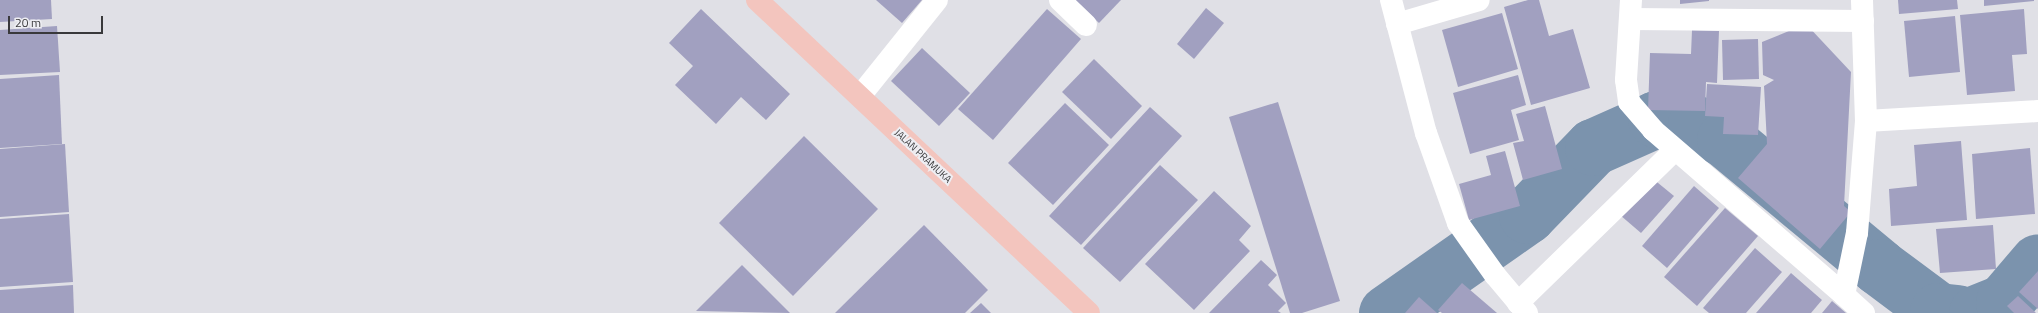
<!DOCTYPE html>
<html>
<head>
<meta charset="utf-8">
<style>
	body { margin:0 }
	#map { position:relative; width:2038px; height:313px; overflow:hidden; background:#e0e0e6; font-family:"Titillium Web",sans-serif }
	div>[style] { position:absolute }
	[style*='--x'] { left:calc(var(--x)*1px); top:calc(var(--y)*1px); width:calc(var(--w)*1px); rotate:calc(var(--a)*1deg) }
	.river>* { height:57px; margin:-28.5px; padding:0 28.5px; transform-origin:28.5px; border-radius:28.5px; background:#7b93ad }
	.building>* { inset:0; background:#a1a0c0 }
	.minor>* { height:22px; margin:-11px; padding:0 11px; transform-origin:11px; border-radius:11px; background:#fff }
	.major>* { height:22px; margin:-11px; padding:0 11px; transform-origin:11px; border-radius:11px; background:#f3c5be }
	span { translate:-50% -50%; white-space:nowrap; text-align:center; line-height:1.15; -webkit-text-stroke:4px #eeeef3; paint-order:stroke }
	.street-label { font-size:10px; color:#39393b }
	.scale { position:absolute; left:8px; top:16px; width:95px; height:18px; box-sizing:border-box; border:2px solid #39393b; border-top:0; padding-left:5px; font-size:12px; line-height:14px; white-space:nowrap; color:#39393b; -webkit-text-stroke:3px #eeeef3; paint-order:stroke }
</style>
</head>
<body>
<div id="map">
	<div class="river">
		<i style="--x:1387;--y:313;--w:171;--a:-35"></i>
		<i style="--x:1527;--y:215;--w:95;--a:-45.9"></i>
		<i style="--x:1593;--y:147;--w:69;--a:-24"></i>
		<i style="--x:1656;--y:119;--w:40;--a:7.1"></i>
		<i style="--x:1696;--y:124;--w:33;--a:27"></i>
		<i style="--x:1725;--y:139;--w:200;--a:39.7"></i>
		<i style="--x:1879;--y:267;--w:74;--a:36.7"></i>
		<i style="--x:1938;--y:311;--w:19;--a:6"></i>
		<i style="--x:1977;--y:313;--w:29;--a:-22"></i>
		<i style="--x:2004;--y:302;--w:52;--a:-49.6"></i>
	</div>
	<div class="building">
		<i style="clip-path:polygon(0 0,51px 0,52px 19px,0 22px)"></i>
		<i style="clip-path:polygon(876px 0,922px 0,902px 23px)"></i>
		<i style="clip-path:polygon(1075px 0,1121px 0,1099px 23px)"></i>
		<i style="clip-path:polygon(1528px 0,1539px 0,1549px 36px,1573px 29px,1590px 88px,1531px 105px,1504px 7px)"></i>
		<i style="clip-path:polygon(1680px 0,1709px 0,1709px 1px,1680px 4px)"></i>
		<i style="clip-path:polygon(1898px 0,1957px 0,1958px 9px,1899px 14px)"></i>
		<i style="clip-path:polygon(1984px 0,2034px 0,2034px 1px,1984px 6px)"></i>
		<i style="clip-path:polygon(1206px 8px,1224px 23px,1194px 59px,1177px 44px)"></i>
		<i style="clip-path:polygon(701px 9px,790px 94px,766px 120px,741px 97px,716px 124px,675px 85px,693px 66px,669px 43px)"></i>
		<i style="clip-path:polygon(1047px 9px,1081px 39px,993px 140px,958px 109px)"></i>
		<i style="clip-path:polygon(2024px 9px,2027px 54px,2012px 55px,2015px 91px,1967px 95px,1960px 15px)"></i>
		<i style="clip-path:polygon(1502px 13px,1518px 69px,1458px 87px,1442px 30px)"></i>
		<i style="clip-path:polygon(1955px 16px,1960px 72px,1909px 77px,1904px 21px)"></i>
		<i style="clip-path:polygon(1806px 24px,1851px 72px,1844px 206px,1851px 212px,1820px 249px,1738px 178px,1767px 144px,1764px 86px,1774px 80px,1763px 75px,1762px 42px)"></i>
		<i style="clip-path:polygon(57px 26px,60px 72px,0 75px,0 30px)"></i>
		<i style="clip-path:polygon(1692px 30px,1719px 31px,1717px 83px,1706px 82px,1705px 111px,1648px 110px,1650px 53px,1691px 54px)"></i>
		<i style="clip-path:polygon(1758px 39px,1759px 79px,1723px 80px,1722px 40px)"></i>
		<i style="clip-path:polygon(922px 48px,970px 93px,939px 126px,891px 81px)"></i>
		<i style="clip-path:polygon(1094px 59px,1142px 106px,1111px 139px,1062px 92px)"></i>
		<i style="clip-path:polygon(59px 75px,62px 144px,0 148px,0 79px)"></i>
		<i style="clip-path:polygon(1518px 75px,1526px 105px,1511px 110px,1519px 140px,1470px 154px,1453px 93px)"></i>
		<i style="clip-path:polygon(1707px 84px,1761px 87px,1758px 135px,1723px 134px,1724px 117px,1705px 116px)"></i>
		<i style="clip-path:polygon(1278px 102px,1340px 301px,1302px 313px,1290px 313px,1229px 117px)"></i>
		<i style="clip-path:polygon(1065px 103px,1109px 145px,1053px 205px,1008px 163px)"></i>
		<i style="clip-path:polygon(1545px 106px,1562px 169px,1523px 180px,1513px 143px,1524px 141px,1516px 114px)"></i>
		<i style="clip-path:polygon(1150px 107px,1182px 136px,1081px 245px,1049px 216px)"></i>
		<i style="clip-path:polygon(804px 136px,878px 209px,793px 296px,719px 223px)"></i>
		<i style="clip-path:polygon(1961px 141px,1967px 220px,1891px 226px,1889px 189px,1917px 186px,1914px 145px)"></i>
		<i style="clip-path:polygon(65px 144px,69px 212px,0 217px,0 149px)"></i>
		<i style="clip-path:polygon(2030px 148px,2035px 214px,1976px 219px,1972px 154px)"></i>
		<i style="clip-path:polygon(1505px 151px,1520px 206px,1469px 220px,1459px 184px,1491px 175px,1486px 156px)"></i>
		<i style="clip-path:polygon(1160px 165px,1198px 200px,1120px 282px,1083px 248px)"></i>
		<i style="clip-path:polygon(1652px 178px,1674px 196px,1641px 233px,1620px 215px)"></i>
		<i style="clip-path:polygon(1694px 186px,1719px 208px,1667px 268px,1642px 246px)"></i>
		<i style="clip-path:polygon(1214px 191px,1251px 226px,1239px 240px,1250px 251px,1194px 310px,1145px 264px)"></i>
		<i style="clip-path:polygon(1725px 208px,1758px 236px,1697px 306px,1664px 277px)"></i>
		<i style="clip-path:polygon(69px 214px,73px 282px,0 287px,0 219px)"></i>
		<i style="clip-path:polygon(924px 225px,988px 290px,965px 313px,835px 313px)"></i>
		<i style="clip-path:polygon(1993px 225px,1996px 269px,1940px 273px,1936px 229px)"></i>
		<i style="clip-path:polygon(1755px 248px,1782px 272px,1746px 313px,1709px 313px,1703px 308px)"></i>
		<i style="clip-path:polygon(1261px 260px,1277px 275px,1268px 285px,1286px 303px,1278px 311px,1281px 313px,1209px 313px)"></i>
		<i style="clip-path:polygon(742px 265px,790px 313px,696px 311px)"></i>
		<i style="clip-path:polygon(2038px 271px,2038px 309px,2019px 292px)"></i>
		<i style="clip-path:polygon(1791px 273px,1822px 300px,1811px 313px,1756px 313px)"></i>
		<i style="clip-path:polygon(1462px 283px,1497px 313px,1442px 313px,1438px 310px)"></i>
		<i style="clip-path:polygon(73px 285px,74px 313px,0 313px,0 290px)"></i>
		<i style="clip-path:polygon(2018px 296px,2036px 313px,2014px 313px,2007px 306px)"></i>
		<i style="clip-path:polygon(1419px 297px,1437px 313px,1405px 313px)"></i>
		<i style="clip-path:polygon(1832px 301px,1846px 313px,1822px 313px)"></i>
		<i style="clip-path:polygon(981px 303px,991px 313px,970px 313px)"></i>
	</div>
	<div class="minor">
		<i style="--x:1060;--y:0;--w:36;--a:44"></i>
		<i style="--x:1391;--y:0;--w:138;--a:75.3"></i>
		<i style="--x:1426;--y:133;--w:96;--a:70.4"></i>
		<i style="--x:1458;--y:223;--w:64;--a:54.6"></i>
		<i style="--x:1495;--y:275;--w:50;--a:49.9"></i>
		<i style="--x:1631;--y:0;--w:80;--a:93.6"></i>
		<i style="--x:1626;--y:80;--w:22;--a:82"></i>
		<i style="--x:1629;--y:102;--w:37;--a:49"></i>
		<i style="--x:1653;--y:130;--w:252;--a:40.8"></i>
		<i style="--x:1844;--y:295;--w:63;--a:-78.2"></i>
		<i style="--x:1857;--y:233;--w:112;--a:-85.4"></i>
		<i style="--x:1866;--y:121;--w:121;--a:-91.9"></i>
		<i style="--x:1630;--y:19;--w:233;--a:0.5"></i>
		<i style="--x:1397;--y:24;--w:85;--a:-16.3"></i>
		<i style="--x:860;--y:96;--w:123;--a:-51.3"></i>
		<i style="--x:1866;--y:121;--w:172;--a:-3.3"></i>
		<i style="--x:1844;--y:295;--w:27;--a:42"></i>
		<i style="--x:1518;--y:303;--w:219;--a:-44.3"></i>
	</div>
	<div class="major">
		<i style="--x:757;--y:0;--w:456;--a:43.3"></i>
	</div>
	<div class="street-label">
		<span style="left:923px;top:156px;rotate:43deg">JALAN PRAMUKA</span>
	</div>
	<div class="scale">20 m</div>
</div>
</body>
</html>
